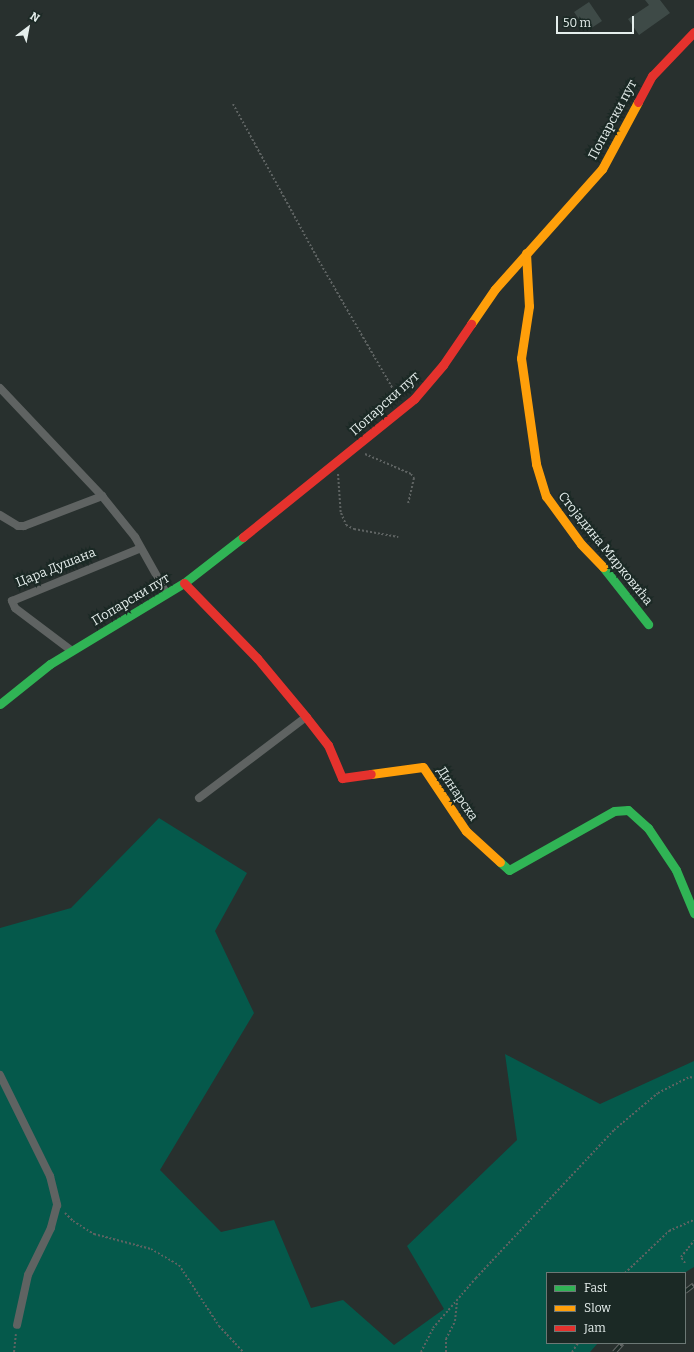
<!DOCTYPE html>
<html>
<head>
<meta charset="utf-8">
<style>
	body { margin:0 }
	#map { position:relative; width:694px; height:1352px; overflow:hidden; background:#28302e; font-family:Bitter,serif }
	div>[style] { position:absolute }
	[style*='--x'] { left:calc(var(--x)*1px); top:calc(var(--y)*1px); width:calc(var(--w)*1px); rotate:calc(var(--a)*1deg) }
	.green>* { inset:0; background:#05594b }
	.building>* { inset:0; background:#3e4a47 }
	.path>* { height:2px; margin-top:-1px; transform-origin:0; background:repeating-linear-gradient(90deg,#5e6362 0 2px,transparent 0 4px) }
	.street>* { height:8px; margin:-4px; padding:0 4px; transform-origin:4px; border-radius:4px; background:#5f6362 }
	.fast>* { height:9px; margin:-4.5px; padding:0 4.5px; transform-origin:4.5px; border-radius:4.5px; background:#30b455 }
	.slow>* { height:9px; margin:-4.5px; padding:0 4.5px; transform-origin:4.5px; border-radius:4.5px; background:#ff9f0a }
	.jam>* { height:9px; margin:-4.5px; padding:0 4.5px; transform-origin:4.5px; border-radius:4.5px; background:#e5322d }
	.rail>* { height:4.5px; margin-top:-2.25px; transform-origin:0; background:repeating-linear-gradient(90deg,#1b2925 0 9px,#606564 0 18px); box-sizing:border-box; border-block:1px solid #606564 }
	span { translate:-50% -50%; white-space:nowrap; text-align:center; line-height:1.15; -webkit-text-stroke:4px #1b2925; paint-order:stroke }
	.street-label { font-size:13px; color:#e5eeec }
	.legend { position:absolute; left:546px; top:1272px; width:140px; height:72px; box-sizing:border-box; background:#1b2925; border:1px solid #6c7875; margin:0; padding:5px 7px; list-style:none; font-size:12px; color:#e5eeec }
	.legend li { display:flex; align-items:center; gap:8px; height:20px }
	.legend b { width:20px; border:1px solid #6c7875 }
	.north { position:absolute; left:8px; top:8px; width:40px; height:40px; -webkit-text-stroke:3px #1b2925; paint-order:stroke; rotate:32deg; font-size:11px; font-weight:700; line-height:16px; text-align:center; color:#e5eeec }
	.north::after { content:''; display:block; margin:auto; width:14px; height:18px; background:#e5eeec; clip-path:polygon(50% 0,100% 100%,50% 72%,0 100%) }
	.scale { position:absolute; left:556px; top:16px; width:78px; height:18px; box-sizing:border-box; border:2px solid #e5eeec; border-top:0; padding-left:5px; font-size:12px; line-height:14px; white-space:nowrap; color:#e5eeec; -webkit-text-stroke:3px #1b2925; paint-order:stroke }
</style>
</head>
<body>
<div id="map">
	<div class="green">
		<i style="clip-path:polygon(159px 818px,247px 873px,215px 931px,254px 1013px,160px 1170px,221px 1232px,274px 1220px,311px 1308px,343px 1300px,394px 1345px,444px 1309px,407px 1246px,517px 1140px,505px 1054px,600px 1104px,694px 1061px,694px 1267px,684px 1273px,547px 1273px,547px 1343px,598px 1343px,590px 1352px,0 1352px,0 928px,71px 908px)"></i>
	</div>
	<div class="building">
		<i style="clip-path:polygon(645px 0,660px 0,670px 13px,639px 35px,628px 19px,649px 5px)"></i>
		<i style="clip-path:polygon(589px 2px,602px 21px,590px 29px,588px 26px,585px 28px,574px 12px)"></i>
	</div>
	<div class="path">
		<i style="--x:233;--y:104;--w:179;--a:61.3"></i>
		<i style="--x:319;--y:261;--w:158;--a:60"></i>
		<i style="--x:365;--y:454;--w:50;--a:23.5"></i>
		<i style="--x:411;--y:474;--w:5;--a:53"></i>
		<i style="--x:414;--y:478;--w:26;--a:103"></i>
		<i style="--x:338;--y:474;--w:39;--a:86"></i>
		<i style="--x:341;--y:513;--w:13;--a:67"></i>
		<i style="--x:346;--y:525;--w:9;--a:27"></i>
		<i style="--x:354;--y:529;--w:45;--a:10.3"></i>
		<i style="--x:65;--y:1213;--w:11;--a:45"></i>
		<i style="--x:73;--y:1221;--w:25;--a:32"></i>
		<i style="--x:94;--y:1234;--w:59;--a:14.7"></i>
		<i style="--x:151;--y:1249;--w:32;--a:30"></i>
		<i style="--x:179;--y:1265;--w:73;--a:56.7"></i>
		<i style="--x:219;--y:1326;--w:35;--a:47"></i>
		<i style="--x:685;--y:1263;--w:7;--a:-124"></i>
		<i style="--x:681;--y:1257;--w:21;--a:-51"></i>
		<i style="--x:625;--y:1273;--w:61;--a:-43.7"></i>
		<i style="--x:669;--y:1231;--w:27;--a:-24"></i>
		<i style="--x:14;--y:1352;--w:18;--a:-84"></i>
		<i style="--x:421;--y:1352;--w:27;--a:-63"></i>
		<i style="--x:433;--y:1328;--w:66;--a:-49.3"></i>
		<i style="--x:476;--y:1278;--w:202;--a:-47"></i>
		<i style="--x:614;--y:1130;--w:57;--a:-40.1"></i>
		<i style="--x:658;--y:1093;--w:36;--a:-27"></i>
		<i style="--x:690;--y:1077;--w:4;--a:14"></i>
		<i style="--x:446;--y:1352;--w:13;--a:-90"></i>
		<i style="--x:446;--y:1339;--w:20;--a:-63"></i>
		<i style="--x:455;--y:1321;--w:19;--a:-84"></i>
		<i style="--x:572;--y:1352;--w:11;--a:-56"></i>
	</div>
	<div class="street">
		<i style="--x:0;--y:388;--w:149;--a:46.6"></i>
		<i style="--x:102;--y:496;--w:53;--a:51.2"></i>
		<i style="--x:135;--y:537;--w:65;--a:60.7"></i>
		<i style="--x:0;--y:515;--w:21;--a:31"></i>
		<i style="--x:18;--y:526;--w:6;--a:0"></i>
		<i style="--x:24;--y:526;--w:84;--a:-21"></i>
		<i style="--x:72;--y:651;--w:71;--a:-143"></i>
		<i style="--x:15;--y:608;--w:8;--a:-113"></i>
		<i style="--x:12;--y:601;--w:139;--a:-22.3"></i>
		<i style="--x:199;--y:798;--w:134;--a:-37.1"></i>
		<i style="--x:0;--y:1075;--w:113;--a:63.7"></i>
		<i style="--x:50;--y:1176;--w:30;--a:76"></i>
		<i style="--x:57;--y:1205;--w:24;--a:105"></i>
		<i style="--x:51;--y:1228;--w:52;--a:116.1"></i>
		<i style="--x:28;--y:1275;--w:51;--a:102.4"></i>
	</div>
	<div class="fast">
		<i style="--x:603;--y:567;--w:73;--a:51.7"></i>
		<i style="--x:0;--y:704;--w:64;--a:-38.7"></i>
		<i style="--x:50;--y:664;--w:157;--a:-31.2"></i>
		<i style="--x:184;--y:583;--w:75;--a:-37.9"></i>
		<i style="--x:500;--y:862;--w:12;--a:42"></i>
		<i style="--x:509;--y:870;--w:120;--a:-29.3"></i>
		<i style="--x:614;--y:811;--w:14;--a:-4"></i>
		<i style="--x:628;--y:810;--w:27;--a:42"></i>
		<i style="--x:648;--y:828;--w:50;--a:56.3"></i>
		<i style="--x:676;--y:870;--w:47;--a:67.3"></i>
	</div>
	<div class="slow">
		<i style="--x:526;--y:253;--w:53;--a:86.8"></i>
		<i style="--x:529;--y:306;--w:53;--a:98.7"></i>
		<i style="--x:521;--y:358;--w:107;--a:81.9"></i>
		<i style="--x:536;--y:464;--w:34;--a:73"></i>
		<i style="--x:546;--y:496;--w:59;--a:53.9"></i>
		<i style="--x:581;--y:544;--w:32;--a:46"></i>
		<i style="--x:471;--y:324;--w:42;--a:-55.6"></i>
		<i style="--x:495;--y:289;--w:161;--a:-48.3"></i>
		<i style="--x:602;--y:169;--w:76;--a:-61.8"></i>
		<i style="--x:371;--y:774;--w:52;--a:-7.7"></i>
		<i style="--x:423;--y:767;--w:77;--a:56.1"></i>
		<i style="--x:466;--y:831;--w:46;--a:42.4"></i>
	</div>
	<div class="jam">
		<i style="--x:638;--y:102;--w:30;--a:-62"></i>
		<i style="--x:652;--y:76;--w:61;--a:-46.3"></i>
		<i style="--x:243;--y:537;--w:220;--a:-38.9"></i>
		<i style="--x:414;--y:399;--w:45;--a:-49.5"></i>
		<i style="--x:443;--y:365;--w:50;--a:-55.7"></i>
		<i style="--x:184;--y:583;--w:105;--a:45.8"></i>
		<i style="--x:257;--y:658;--w:77;--a:50.3"></i>
		<i style="--x:306;--y:717;--w:36;--a:52"></i>
		<i style="--x:328;--y:745;--w:36;--a:67"></i>
		<i style="--x:342;--y:778;--w:29;--a:-8"></i>
	</div>
	<div class="rail">
		<i style="--x:685;--y:1291;--w:11;--a:-38"></i>
		<i style="--x:614;--y:1352;--w:12;--a:-48"></i>
	</div>
	<div class="street-label">
		<span style="left:613px;top:120px;rotate:-62deg">Попарски пут</span>
		<span style="left:385px;top:404px;rotate:-42deg">Попарски пут</span>
		<span style="left:605px;top:549px;rotate:51deg">Стојадина Мирковића</span>
		<span style="left:56px;top:568px;rotate:-22deg">Цара Душана</span>
		<span style="left:131px;top:600px;rotate:-31deg">Попарски пут</span>
		<span style="left:457px;top:794px;rotate:56deg">Динарска</span>
	</div>
	<ul class="legend">
	<li><b style="height:5px;background:#30b455"></b>Fast</li>
	<li><b style="height:5px;background:#ff9f0a"></b>Slow</li>
	<li><b style="height:5px;background:#e5322d"></b>Jam</li>
	</ul>
	<div class="north">N</div>
	<div class="scale">50 m</div>
</div>
</body>
</html>
